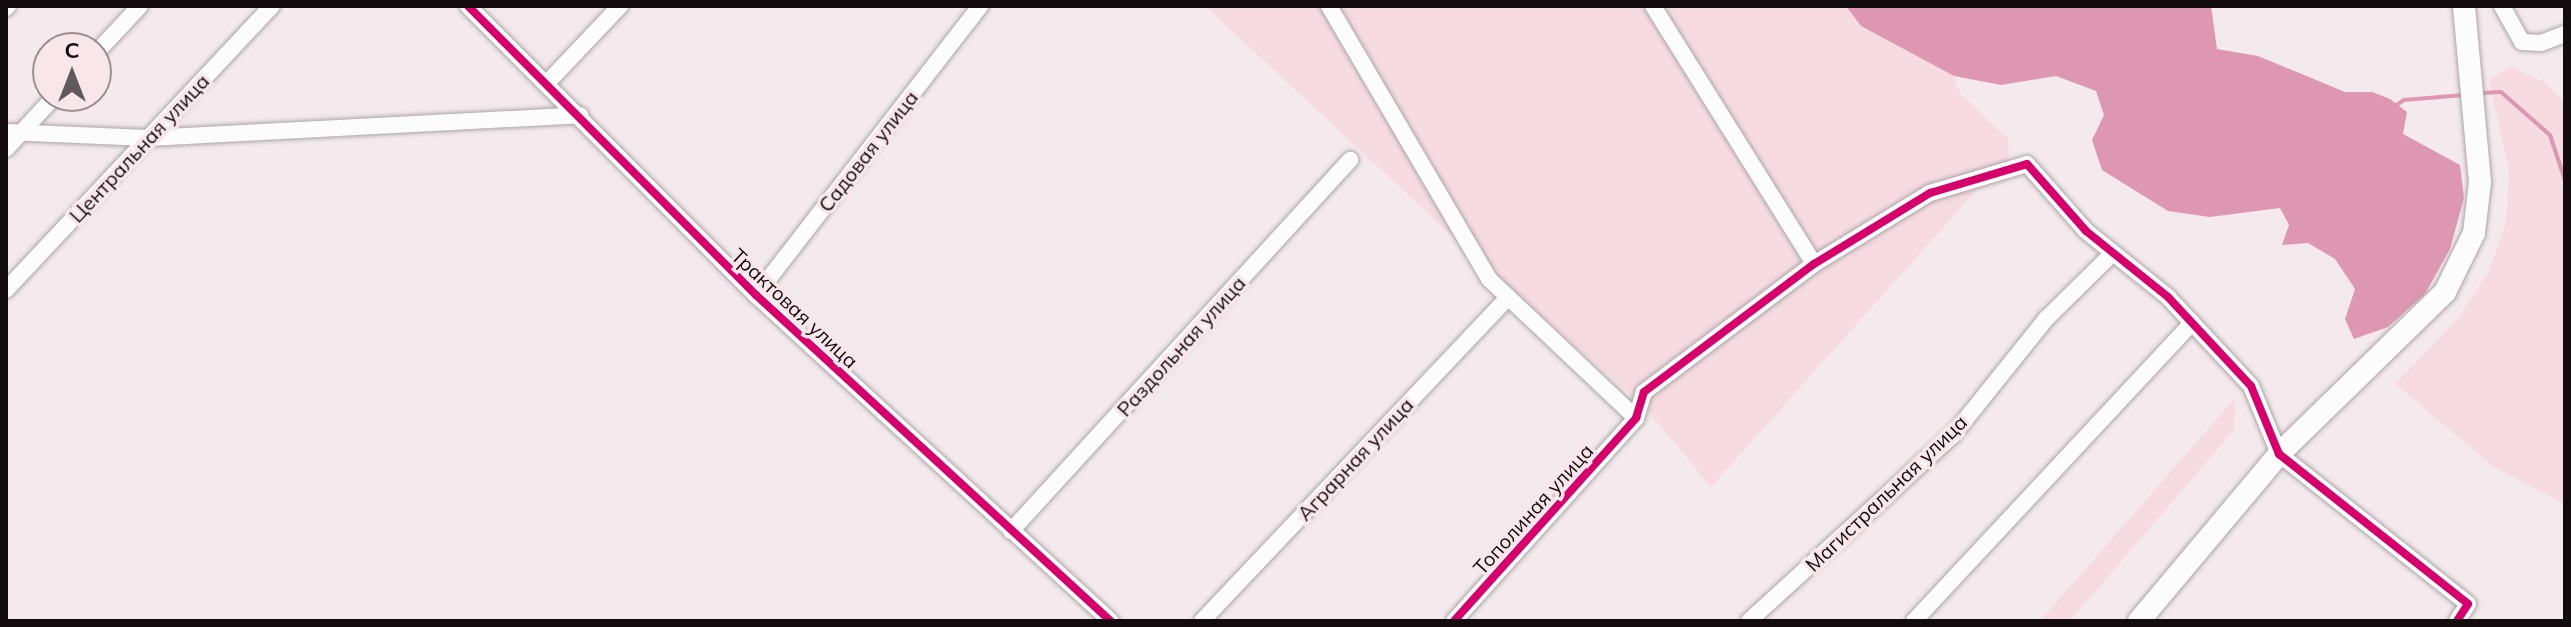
<!DOCTYPE html>
<html>
<head>
<meta charset="utf-8">
<style>
	body { margin:0 }
	#map { position:relative; width:2571px; height:627px; overflow:hidden; background:#f4eaed; font-family:Mulish,sans-serif }
	div>[style] { position:absolute }
	[style*='--x'] { left:calc(var(--x)*1px); top:calc(var(--y)*1px); width:calc(var(--w)*1px); rotate:calc(var(--a)*1deg) }
	.green>* { inset:0; background:#f6dbe3 }
	.water>* { inset:0; background:#de97b1 }
	.stream>* { height:4px; margin:-2px; padding:0 2px; transform-origin:2px; border-radius:2px; background:#de97b1 }
	.roads { filter:drop-shadow(0 0 2px #aca5a7) drop-shadow(0 0 2px #aca5a7) }
	.minor>* { height:16px; margin:-8px; padding:0 8px; transform-origin:8px; border-radius:8px; background:#fdfcfc }
	.secondary>* { height:22px; margin:-11px; padding:0 11px; transform-origin:11px; border-radius:11px; background:#fdfcfc }
	.cycleway>* { height:8px; margin:-4px; padding:0 4px; transform-origin:4px; border-radius:4px; background:#d6006c }
	span { translate:-50% -50%; white-space:nowrap; text-align:center; line-height:1.15; -webkit-text-stroke:7px #f8e6eb; paint-order:stroke }
	.street-label { font-size:20px; color:#120c0e }
	.frame { position:absolute; inset:0; border:8px solid #120c0e; pointer-events:none }
	.north { position:absolute; left:32px; top:32px; width:80px; height:80px; box-sizing:border-box; background:#f8e6eb; border:2px solid #9c8f93; border-radius:50%; rotate:0deg; font-size:22px; font-weight:700; line-height:32px; text-align:center; color:#120c0e }
	.north::after { content:''; display:block; margin:auto; width:28px; height:36px; background:#615a5c; clip-path:polygon(50% 0,100% 100%,50% 72%,0 100%) }
</style>
</head>
<body>
<div id="map">
	<div class="green">
		<i style="clip-path:polygon(1205px 6px,1846px 6px,1861px 26px,1954px 76px,1960px 93px,2009px 140px,2008px 165px,1983px 183px,1711px 487px,1644px 406px,1489px 270px)"></i>
		<i style="clip-path:polygon(2509px 66px,2544px 82px,2565px 103px,2565px 504px,2494px 467px,2395px 384px,2455px 322px,2489px 271px,2506px 223px,2509px 170px,2489px 81px)"></i>
		<i style="clip-path:polygon(2235px 398px,2234px 430px,2070px 621px,2040px 621px)"></i>
	</div>
	<div class="water">
		<i style="clip-path:polygon(1846px 6px,2211px 6px,2217px 49px,2258px 56px,2345px 92px,2372px 92px,2390px 99px,2407px 112px,2403px 134px,2460px 165px,2464px 198px,2450px 249px,2425px 294px,2388px 327px,2354px 339px,2345px 319px,2355px 289px,2335px 259px,2308px 243px,2282px 245px,2289px 225px,2280px 208px,2210px 217px,2168px 211px,2102px 170px,2092px 140px,2104px 115px,2096px 91px,2056px 76px,2001px 85px,1954px 76px,1861px 26px)"></i>
	</div>
	<div class="stream">
		<i style="--x:2481;--y:93;--w:20;--a:-3"></i>
		<i style="--x:2501;--y:92;--w:65;--a:41.3"></i>
		<i style="--x:2550;--y:135;--w:47;--a:71.6"></i>
		<i style="--x:2395;--y:106;--w:11;--a:-34"></i>
		<i style="--x:2404;--y:100;--w:60;--a:-4.8"></i>
	</div>
	<div class="roads">
		<div class="minor">
			<i style="--x:468;--y:6;--w:408;--a:45.1"></i>
			<i style="--x:756;--y:295;--w:482;--a:42.6"></i>
			<i style="--x:1329;--y:6;--w:316;--a:59.6"></i>
			<i style="--x:1489;--y:279;--w:202;--a:43.4"></i>
			<i style="--x:1653;--y:6;--w:304;--a:58"></i>
			<i style="--x:2502;--y:6;--w:41;--a:60.9"></i>
			<i style="--x:2522;--y:42;--w:19;--a:3"></i>
			<i style="--x:2541;--y:43;--w:26;--a:-21"></i>
			<i style="--x:6;--y:8;--w:3;--a:-45"></i>
			<i style="--x:96;--y:53;--w:64;--a:-46.9"></i>
			<i style="--x:546;--y:84;--w:108;--a:-46.5"></i>
			<i style="--x:6;--y:132;--w:142;--a:2.4"></i>
			<i style="--x:148;--y:138;--w:433;--a:-3"></i>
			<i style="--x:6;--y:149;--w:72;--a:-47.2"></i>
			<i style="--x:6;--y:290;--w:389;--a:-46.9"></i>
			<i style="--x:756;--y:295;--w:366;--a:-52.2"></i>
			<i style="--x:1011;--y:531;--w:503;--a:-47.58"></i>
			<i style="--x:1202;--y:621;--w:446;--a:-46.6"></i>
			<i style="--x:1454;--y:621;--w:273;--a:-48.1"></i>
			<i style="--x:1636;--y:418;--w:27;--a:-73"></i>
			<i style="--x:1644;--y:392;--w:213;--a:-37"></i>
			<i style="--x:1814;--y:264;--w:136;--a:-31.5"></i>
			<i style="--x:1930;--y:193;--w:101;--a:-16.6"></i>
			<i style="--x:2027;--y:164;--w:89;--a:48.6"></i>
			<i style="--x:2086;--y:231;--w:105;--a:38.8"></i>
			<i style="--x:2168;--y:297;--w:122;--a:47"></i>
			<i style="--x:2251;--y:386;--w:74;--a:67.6"></i>
			<i style="--x:2279;--y:454;--w:241;--a:38.4"></i>
			<i style="--x:2468;--y:604;--w:20;--a:123"></i>
			<i style="--x:1749;--y:621;--w:276;--a:-42.4"></i>
			<i style="--x:1953;--y:435;--w:149;--a:-51.3"></i>
			<i style="--x:2046;--y:319;--w:94;--a:-44.6"></i>
			<i style="--x:1914;--y:621;--w:408;--a:-47"></i>
		</div>
		<div class="secondary">
			<i style="--x:2139;--y:621;--w:218;--a:-50"></i>
			<i style="--x:2279;--y:454;--w:232;--a:-44.3"></i>
			<i style="--x:2445;--y:292;--w:66;--a:-63.8"></i>
			<i style="--x:2474;--y:233;--w:51;--a:-83.3"></i>
			<i style="--x:2480;--y:182;--w:177;--a:-95.2"></i>
		</div>
	</div>
	<div class="cycleway">
		<i style="--x:468;--y:6;--w:408;--a:45.1"></i>
		<i style="--x:756;--y:295;--w:482;--a:42.6"></i>
		<i style="--x:1454;--y:621;--w:273;--a:-48.1"></i>
		<i style="--x:1636;--y:418;--w:27;--a:-73"></i>
		<i style="--x:1644;--y:392;--w:213;--a:-37"></i>
		<i style="--x:1814;--y:264;--w:136;--a:-31.5"></i>
		<i style="--x:1930;--y:193;--w:101;--a:-16.6"></i>
		<i style="--x:2027;--y:164;--w:89;--a:48.6"></i>
		<i style="--x:2086;--y:231;--w:105;--a:38.8"></i>
		<i style="--x:2168;--y:297;--w:122;--a:47"></i>
		<i style="--x:2251;--y:386;--w:74;--a:67.6"></i>
		<i style="--x:2279;--y:454;--w:241;--a:38.4"></i>
		<i style="--x:2468;--y:604;--w:20;--a:123"></i>
	</div>
	<div class="street-label">
		<span style="left:139px;top:148px;rotate:-47deg">Центральная улица</span>
		<span style="left:868px;top:151px;rotate:-52deg">Садовая улица</span>
		<span style="left:795px;top:308px;rotate:43deg">Трактовая улица</span>
		<span style="left:1181px;top:346px;rotate:-48deg">Раздольная улица</span>
		<span style="left:1355px;top:459px;rotate:-47deg">Аграрная улица</span>
		<span style="left:1886px;top:493px;rotate:-44deg">Магистральная улица</span>
		<span style="left:1533px;top:509px;rotate:-48deg">Тополиная улица</span>
	</div>
	<div class="frame"></div>
	<div class="north">С</div>
</div>
</body>
</html>
